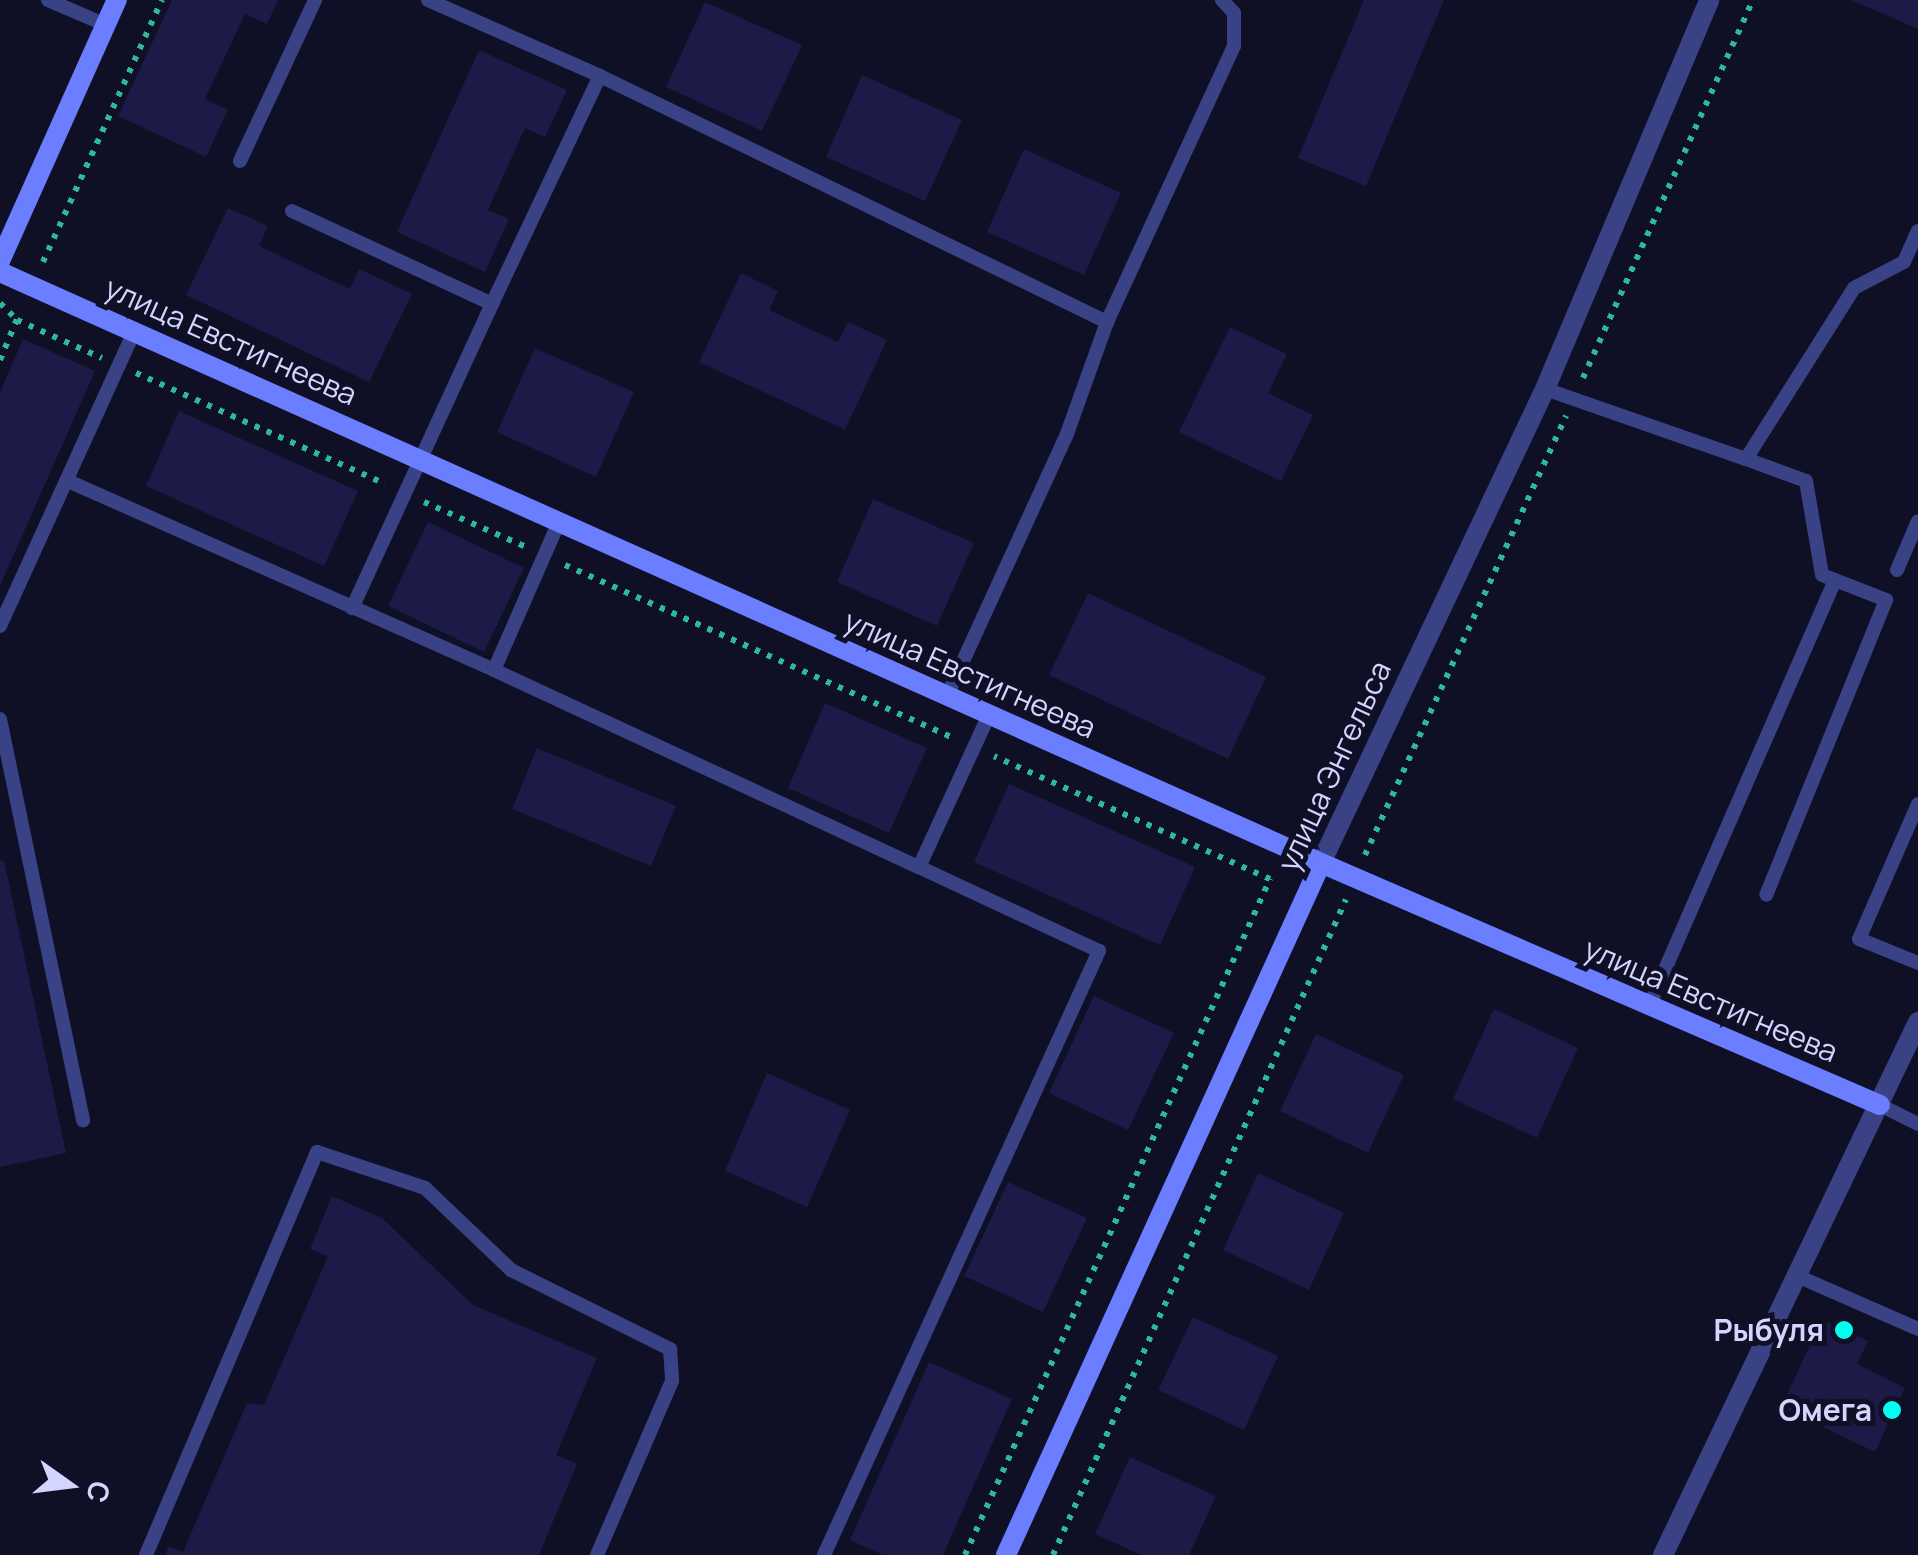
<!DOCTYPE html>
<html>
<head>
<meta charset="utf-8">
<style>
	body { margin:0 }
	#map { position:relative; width:1918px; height:1555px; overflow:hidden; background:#0f0f26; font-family:Manrope,sans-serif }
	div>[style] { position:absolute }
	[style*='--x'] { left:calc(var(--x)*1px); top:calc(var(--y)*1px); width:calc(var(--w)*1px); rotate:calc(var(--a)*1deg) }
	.building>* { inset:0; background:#1c1a47 }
	.path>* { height:6px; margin-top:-3px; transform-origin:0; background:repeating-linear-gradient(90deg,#2db99b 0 5px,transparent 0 13px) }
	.lane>* { height:14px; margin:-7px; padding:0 7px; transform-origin:7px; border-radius:7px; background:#394285 }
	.street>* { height:20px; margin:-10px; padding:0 10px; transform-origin:10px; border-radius:10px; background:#394285 }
	.secondary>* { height:20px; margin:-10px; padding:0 10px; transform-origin:10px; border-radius:10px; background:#6b7eff }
	.dots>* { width:28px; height:28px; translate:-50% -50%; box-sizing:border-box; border:5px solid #0f0f26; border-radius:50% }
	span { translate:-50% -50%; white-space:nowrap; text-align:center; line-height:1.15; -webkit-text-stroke:10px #0f0f26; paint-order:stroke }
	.street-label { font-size:30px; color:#d4d5ff }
	.poi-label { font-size:30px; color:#d4d5ff; font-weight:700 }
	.right { translate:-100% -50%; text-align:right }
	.north { position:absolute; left:20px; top:1435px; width:100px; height:100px; -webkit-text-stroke:8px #0f0f26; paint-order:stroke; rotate:104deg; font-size:28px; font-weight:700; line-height:40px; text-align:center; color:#d4d5ff }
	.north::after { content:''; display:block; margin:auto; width:35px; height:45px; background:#d4d5ff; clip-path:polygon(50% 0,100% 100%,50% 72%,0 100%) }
</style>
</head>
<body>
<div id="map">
	<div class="building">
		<i style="clip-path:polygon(172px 0,278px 0,267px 24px,245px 14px,205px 99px,228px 110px,206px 157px,118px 116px)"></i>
		<i style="clip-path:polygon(1364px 0,1444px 0,1366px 186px,1298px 158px)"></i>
		<i style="clip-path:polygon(1851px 0,1918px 0,1918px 29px)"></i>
		<i style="clip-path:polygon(705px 2px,802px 45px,762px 131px,666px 87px)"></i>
		<i style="clip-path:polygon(479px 50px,567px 90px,545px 137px,525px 128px,488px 210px,509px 219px,485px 272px,397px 232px)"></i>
		<i style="clip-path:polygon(862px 75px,962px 120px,925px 201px,826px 157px)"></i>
		<i style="clip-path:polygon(1024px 149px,1121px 193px,1084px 275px,987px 232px)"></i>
		<i style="clip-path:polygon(228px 208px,268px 226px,259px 246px,350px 289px,359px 269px,412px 294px,369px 382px,186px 295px)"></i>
		<i style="clip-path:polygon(741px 273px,778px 291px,769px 310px,838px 342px,848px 322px,887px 340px,845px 430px,699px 362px)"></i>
		<i style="clip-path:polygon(1230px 327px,1287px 354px,1268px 393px,1313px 415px,1281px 481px,1179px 432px)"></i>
		<i style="clip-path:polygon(23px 339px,95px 371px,0 586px,0 392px)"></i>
		<i style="clip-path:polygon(535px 348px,634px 392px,596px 477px,497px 432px)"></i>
		<i style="clip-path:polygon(179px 411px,358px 491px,324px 566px,146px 486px)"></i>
		<i style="clip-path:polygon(873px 499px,974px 543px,937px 626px,837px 582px)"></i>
		<i style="clip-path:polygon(428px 522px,524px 568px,484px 652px,388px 606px)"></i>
		<i style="clip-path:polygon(1088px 593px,1266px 677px,1228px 759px,1049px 675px)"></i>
		<i style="clip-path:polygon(825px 703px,927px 748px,889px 833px,788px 788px)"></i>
		<i style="clip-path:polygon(537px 748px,676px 806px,651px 866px,512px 809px)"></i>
		<i style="clip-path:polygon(1009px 784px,1195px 867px,1160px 945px,974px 862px)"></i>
		<i style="clip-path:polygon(4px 860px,66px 1153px,0 1167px,0 861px)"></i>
		<i style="clip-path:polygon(1094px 996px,1174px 1033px,1128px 1130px,1049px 1093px)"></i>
		<i style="clip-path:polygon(1494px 1009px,1578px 1048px,1537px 1138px,1453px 1099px)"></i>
		<i style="clip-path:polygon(1316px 1034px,1404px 1075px,1368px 1153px,1280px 1111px)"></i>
		<i style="clip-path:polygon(767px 1073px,850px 1110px,807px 1207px,725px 1171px)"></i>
		<i style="clip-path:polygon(1258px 1173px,1344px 1213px,1309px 1290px,1223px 1250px)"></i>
		<i style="clip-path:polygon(1008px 1182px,1087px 1218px,1043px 1312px,964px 1276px)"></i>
		<i style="clip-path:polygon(332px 1196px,382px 1218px,473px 1305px,597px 1358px,556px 1455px,577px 1464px,539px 1555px,165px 1555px,169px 1546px,183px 1552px,247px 1403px,264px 1405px,328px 1256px,310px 1249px)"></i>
		<i style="clip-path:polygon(1193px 1317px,1278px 1356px,1244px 1430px,1158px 1390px)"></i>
		<i style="clip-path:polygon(1822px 1320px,1868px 1341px,1857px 1364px,1905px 1388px,1875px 1452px,1781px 1407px)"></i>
		<i style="clip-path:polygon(929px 1362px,1012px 1399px,943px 1555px,883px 1555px,850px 1540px)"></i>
		<i style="clip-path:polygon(1130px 1457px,1216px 1496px,1189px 1555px,1141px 1555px,1095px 1534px)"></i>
	</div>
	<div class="path">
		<i style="--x:43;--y:262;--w:288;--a:-65.6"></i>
		<i style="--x:0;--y:303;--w:24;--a:45"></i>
		<i style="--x:17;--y:320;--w:93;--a:24.1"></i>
		<i style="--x:0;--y:360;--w:44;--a:-67.5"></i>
		<i style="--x:136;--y:373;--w:273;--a:24"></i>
		<i style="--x:1583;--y:378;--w:414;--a:-65.8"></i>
		<i style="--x:424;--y:502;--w:111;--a:23.8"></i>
		<i style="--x:565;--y:565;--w:427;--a:24"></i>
		<i style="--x:1365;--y:855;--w:483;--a:-65.4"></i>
		<i style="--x:965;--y:1555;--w:742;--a:-65.72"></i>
		<i style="--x:1270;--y:879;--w:302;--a:-156"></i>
		<i style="--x:1053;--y:1555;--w:718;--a:-65.93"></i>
	</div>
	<div class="lane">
		<i style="--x:48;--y:0;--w:63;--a:23.3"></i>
		<i style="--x:428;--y:0;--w:188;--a:23.8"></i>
		<i style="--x:600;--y:76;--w:564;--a:25.88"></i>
		<i style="--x:1107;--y:322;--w:119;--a:109.7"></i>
		<i style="--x:1067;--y:434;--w:288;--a:114.6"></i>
		<i style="--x:240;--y:161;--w:178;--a:-65"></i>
		<i style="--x:292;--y:211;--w:221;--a:24.9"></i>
		<i style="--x:492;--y:304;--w:335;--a:114.7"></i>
		<i style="--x:492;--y:304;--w:252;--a:-64.7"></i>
		<i style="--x:1107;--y:322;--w:304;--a:-65.3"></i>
		<i style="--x:1234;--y:46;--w:33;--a:-90"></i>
		<i style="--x:1234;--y:13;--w:18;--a:-133"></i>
		<i style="--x:1545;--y:389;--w:213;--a:19.2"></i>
		<i style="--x:1746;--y:459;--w:202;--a:-57.7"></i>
		<i style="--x:1854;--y:288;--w:56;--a:-27.5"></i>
		<i style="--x:1904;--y:262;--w:34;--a:-66"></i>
		<i style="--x:1746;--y:459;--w:64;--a:20.1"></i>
		<i style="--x:1806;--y:481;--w:95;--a:80.3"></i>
		<i style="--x:1822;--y:575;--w:69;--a:21.3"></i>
		<i style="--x:1886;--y:600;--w:318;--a:112.1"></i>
		<i style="--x:68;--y:481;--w:466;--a:23.9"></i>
		<i style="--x:494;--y:670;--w:162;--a:-66.3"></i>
		<i style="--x:1897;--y:570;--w:53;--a:-66.8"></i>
		<i style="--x:0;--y:626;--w:325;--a:-65.5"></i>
		<i style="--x:494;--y:670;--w:468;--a:24.9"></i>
		<i style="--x:919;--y:867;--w:167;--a:-65.3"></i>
		<i style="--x:0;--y:719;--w:410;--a:78.3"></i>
		<i style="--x:1918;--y:804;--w:147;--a:113.6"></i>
		<i style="--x:1859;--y:939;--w:64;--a:22.1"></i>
		<i style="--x:1649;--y:1006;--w:465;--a:-66.4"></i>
		<i style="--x:1880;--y:1105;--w:42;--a:26.6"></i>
		<i style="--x:1795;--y:1275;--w:134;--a:23.7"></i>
		<i style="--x:146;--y:1555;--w:438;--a:-67"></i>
		<i style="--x:317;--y:1152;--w:114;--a:18.4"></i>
		<i style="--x:425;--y:1188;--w:119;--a:43.6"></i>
		<i style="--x:511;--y:1270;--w:178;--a:26.4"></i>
		<i style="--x:670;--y:1349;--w:32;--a:86"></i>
		<i style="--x:672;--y:1381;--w:189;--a:113.3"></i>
		<i style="--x:824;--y:1555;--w:664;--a:-65.52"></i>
		<i style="--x:1099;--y:951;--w:199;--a:-155"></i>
	</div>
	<div class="street">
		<i style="--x:1321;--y:863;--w:524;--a:-64.71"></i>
		<i style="--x:1545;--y:389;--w:422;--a:-67.1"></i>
		<i style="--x:1663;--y:1555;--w:591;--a:-64.43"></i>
	</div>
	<div class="secondary">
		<i style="--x:0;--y:261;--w:286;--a:-65.9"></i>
		<i style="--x:0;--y:272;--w:1447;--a:24.1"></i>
		<i style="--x:1321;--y:863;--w:609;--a:23.41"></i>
		<i style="--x:1006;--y:1555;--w:760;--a:-65.52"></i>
	</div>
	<div class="dots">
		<i style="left:1844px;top:1330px;background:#00fff0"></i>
		<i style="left:1892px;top:1410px;background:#00fff0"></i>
	</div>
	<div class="street-label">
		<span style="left:231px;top:341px;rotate:24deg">улица Евстигнеева</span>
		<span style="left:970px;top:674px;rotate:24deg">улица Евстигнеева</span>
		<span style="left:1334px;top:766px;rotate:-65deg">улица Энгельса</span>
		<span style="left:1711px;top:1000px;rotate:23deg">улица Евстигнеева</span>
	</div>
	<div class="poi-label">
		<span class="right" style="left:1824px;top:1330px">Рыбуля</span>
		<span class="right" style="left:1872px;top:1410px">Омега</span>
	</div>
	<div class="north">С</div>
</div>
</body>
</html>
